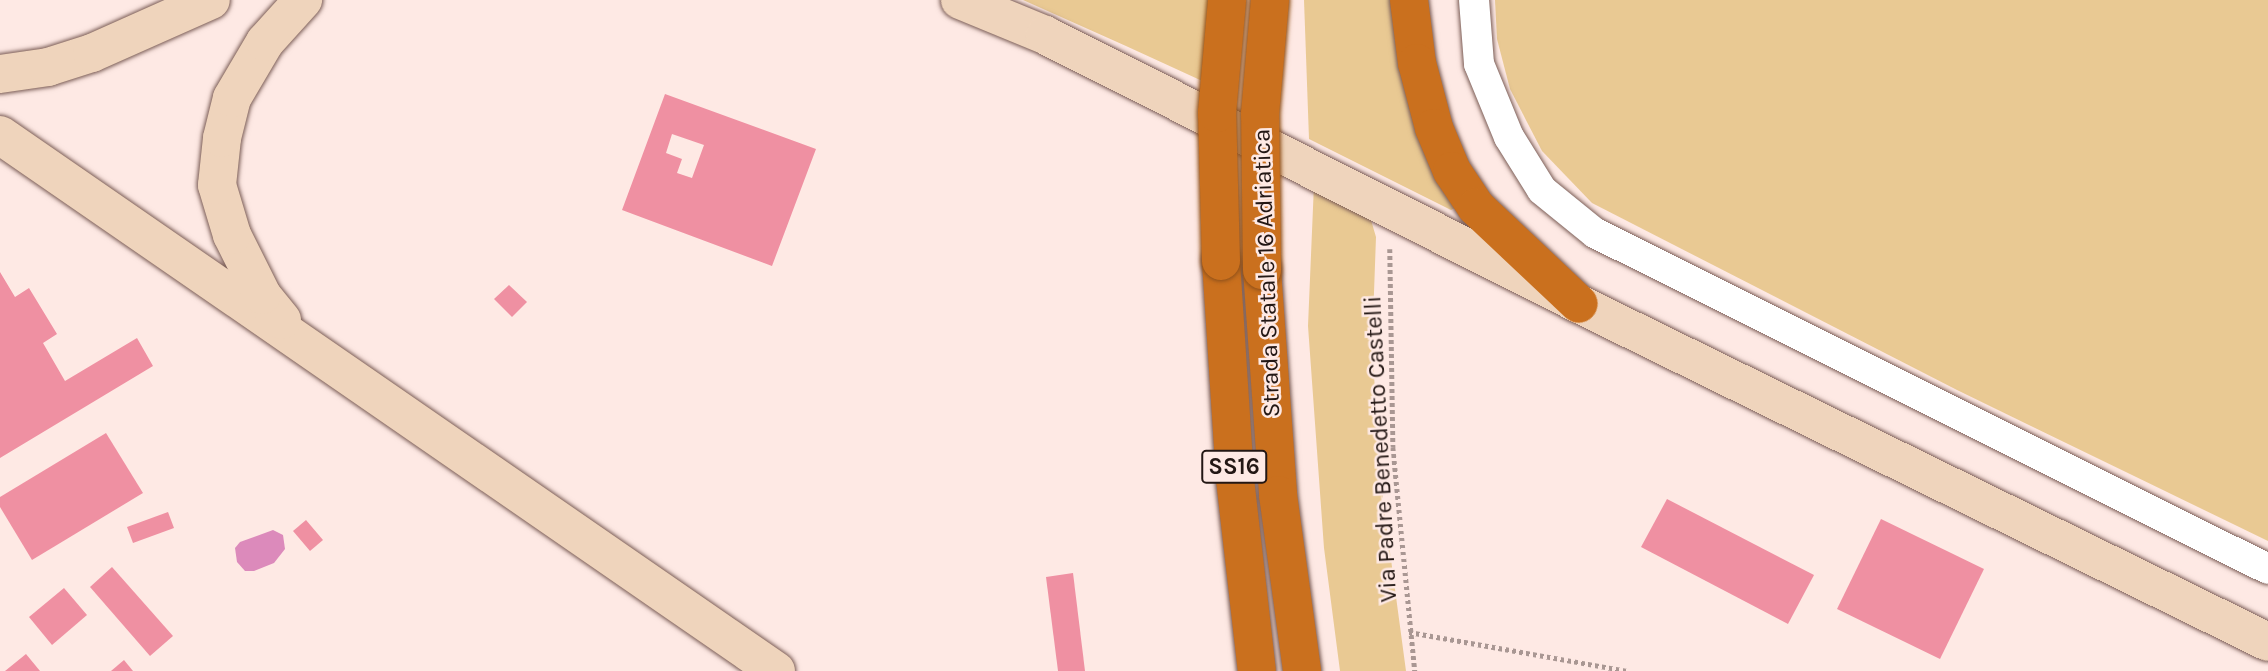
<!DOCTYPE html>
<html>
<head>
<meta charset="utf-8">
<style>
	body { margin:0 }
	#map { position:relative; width:2268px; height:671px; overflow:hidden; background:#fee9e4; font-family:Karla,sans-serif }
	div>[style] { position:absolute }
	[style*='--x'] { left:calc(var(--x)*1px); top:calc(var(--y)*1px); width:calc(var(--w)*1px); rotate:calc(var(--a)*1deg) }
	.green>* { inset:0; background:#e9c993 }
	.water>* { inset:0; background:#dc8abb }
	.building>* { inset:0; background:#ef90a2 }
	.path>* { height:4.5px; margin-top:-2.25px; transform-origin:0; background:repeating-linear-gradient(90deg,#a99793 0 3.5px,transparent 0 7px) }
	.roads { filter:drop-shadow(0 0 2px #7b5d56) drop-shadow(0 0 2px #7b5d56) }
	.street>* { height:30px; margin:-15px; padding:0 15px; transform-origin:15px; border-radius:15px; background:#fff }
	.secondary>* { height:38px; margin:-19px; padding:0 19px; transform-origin:19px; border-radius:19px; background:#efd4bc }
	.highway>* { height:38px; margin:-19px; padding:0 19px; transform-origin:19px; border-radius:19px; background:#ca701e }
	.bridges { filter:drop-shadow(0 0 2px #90511a) drop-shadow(0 0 2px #90511a) }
	.highway-bridge>* { height:38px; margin:-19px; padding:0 19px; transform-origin:19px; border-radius:19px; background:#ca701e }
	span { translate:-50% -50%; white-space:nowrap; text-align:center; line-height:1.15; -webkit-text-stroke:5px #fee9e4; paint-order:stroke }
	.shield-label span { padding:2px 5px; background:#fee9e4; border:2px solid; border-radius:5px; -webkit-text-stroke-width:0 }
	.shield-label { font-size:23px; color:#231714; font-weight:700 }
	.street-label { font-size:24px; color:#231714 }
</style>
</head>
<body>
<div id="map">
	<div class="green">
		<i style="clip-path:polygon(1023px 0,1212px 0,1211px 85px,1126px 46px)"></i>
		<i style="clip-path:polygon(1304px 0,1401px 0,1457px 207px,1451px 210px,1309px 139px)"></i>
		<i style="clip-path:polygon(1495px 0,2268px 0,2268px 541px,1957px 390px,1592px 203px,1542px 151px,1510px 89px,1497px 39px)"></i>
		<i style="clip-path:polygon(1314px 184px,1371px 220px,1376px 237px,1372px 348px,1383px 500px,1406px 671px,1340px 671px,1324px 548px,1308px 326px)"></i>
	</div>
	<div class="water">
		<i style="clip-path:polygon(273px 530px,283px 535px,285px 549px,274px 563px,254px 571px,245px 571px,237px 562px,235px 548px,240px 542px)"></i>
	</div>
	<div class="building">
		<i style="clip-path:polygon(evenodd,665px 94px,816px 149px,772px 266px,622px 210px,665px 94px,672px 134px,704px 145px,692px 178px,677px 173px,682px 159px,666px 153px,672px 134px)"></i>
		<i style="clip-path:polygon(0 272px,15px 297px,29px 288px,57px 334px,43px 343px,65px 381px,137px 338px,153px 366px,0 458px)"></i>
		<i style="clip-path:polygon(509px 285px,527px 302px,512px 317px,494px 299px)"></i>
		<i style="clip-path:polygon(106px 433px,143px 493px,32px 560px,0 507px,0 497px)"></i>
		<i style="clip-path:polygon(1667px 499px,1814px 575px,1788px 624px,1641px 547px)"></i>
		<i style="clip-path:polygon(168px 512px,174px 528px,133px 543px,127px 527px)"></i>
		<i style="clip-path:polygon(1881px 519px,1984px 569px,1940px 659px,1837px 609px)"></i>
		<i style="clip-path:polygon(306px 520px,323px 540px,310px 551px,293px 531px)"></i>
		<i style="clip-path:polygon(112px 567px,173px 636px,150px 656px,90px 587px)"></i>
		<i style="clip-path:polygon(1073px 573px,1085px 671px,1058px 671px,1046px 577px)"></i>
		<i style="clip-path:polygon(64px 588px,87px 615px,52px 645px,29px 617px)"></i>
		<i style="clip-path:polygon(26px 654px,40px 671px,5px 671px)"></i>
		<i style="clip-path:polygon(124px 660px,133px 671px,111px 671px)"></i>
	</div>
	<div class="path">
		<i style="--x:1390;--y:249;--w:198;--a:89.1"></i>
		<i style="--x:1393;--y:447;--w:225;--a:84.4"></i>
		<i style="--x:1409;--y:632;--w:223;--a:10.1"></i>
	</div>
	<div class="roads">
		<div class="street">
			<i style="--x:1474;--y:0;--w:64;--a:85.5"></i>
			<i style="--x:1479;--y:64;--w:79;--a:67.7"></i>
			<i style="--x:1509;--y:137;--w:62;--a:58.1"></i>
			<i style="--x:1542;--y:190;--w:68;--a:39.1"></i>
			<i style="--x:1595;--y:233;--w:752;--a:26.53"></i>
		</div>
		<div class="secondary">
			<i style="--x:960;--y:0;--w:92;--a:22.4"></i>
			<i style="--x:1045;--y:35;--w:598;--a:26.74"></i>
			<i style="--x:1579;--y:304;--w:767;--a:26.13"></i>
			<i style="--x:0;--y:74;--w:49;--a:-8.3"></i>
			<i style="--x:48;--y:67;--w:46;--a:-17.7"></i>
			<i style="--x:92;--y:53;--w:130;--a:-24"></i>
			<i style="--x:0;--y:135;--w:943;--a:34.63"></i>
			<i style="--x:282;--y:320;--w:32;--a:-129"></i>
			<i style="--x:262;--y:295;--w:67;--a:-116.6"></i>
			<i style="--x:232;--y:235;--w:52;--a:-106.7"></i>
			<i style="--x:217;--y:185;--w:47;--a:-83.9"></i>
			<i style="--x:222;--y:138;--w:41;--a:-76"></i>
			<i style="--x:232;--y:98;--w:65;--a:-59.5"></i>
			<i style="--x:265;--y:42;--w:57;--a:-47.9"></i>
		</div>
		<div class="highway">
			<i style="--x:1409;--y:0;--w:64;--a:82.8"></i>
			<i style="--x:1417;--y:63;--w:67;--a:75.3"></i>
			<i style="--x:1434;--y:128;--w:47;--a:67.3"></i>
			<i style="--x:1452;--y:171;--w:43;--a:56.3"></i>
			<i style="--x:1476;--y:207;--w:141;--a:43.3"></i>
			<i style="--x:1221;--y:261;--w:218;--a:86.3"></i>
			<i style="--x:1235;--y:479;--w:193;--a:83.5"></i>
			<i style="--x:1262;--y:270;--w:226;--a:85.9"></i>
			<i style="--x:1278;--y:495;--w:178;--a:82.2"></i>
		</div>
	</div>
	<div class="bridges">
		<div class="highway-bridge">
			<i style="--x:1221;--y:261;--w:148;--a:-91.5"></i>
			<i style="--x:1217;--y:113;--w:113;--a:-84.9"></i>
			<i style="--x:1262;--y:270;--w:156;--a:-90.7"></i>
			<i style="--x:1260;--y:114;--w:114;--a:-85"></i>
		</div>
	</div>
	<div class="shield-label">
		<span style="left:1234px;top:467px">SS16</span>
	</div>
	<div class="street-label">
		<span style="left:1267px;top:273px;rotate:-92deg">Strada Statale 16 Adriatica</span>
		<span style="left:1381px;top:449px;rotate:-93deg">Via Padre Benedetto Castelli</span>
	</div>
</div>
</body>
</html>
